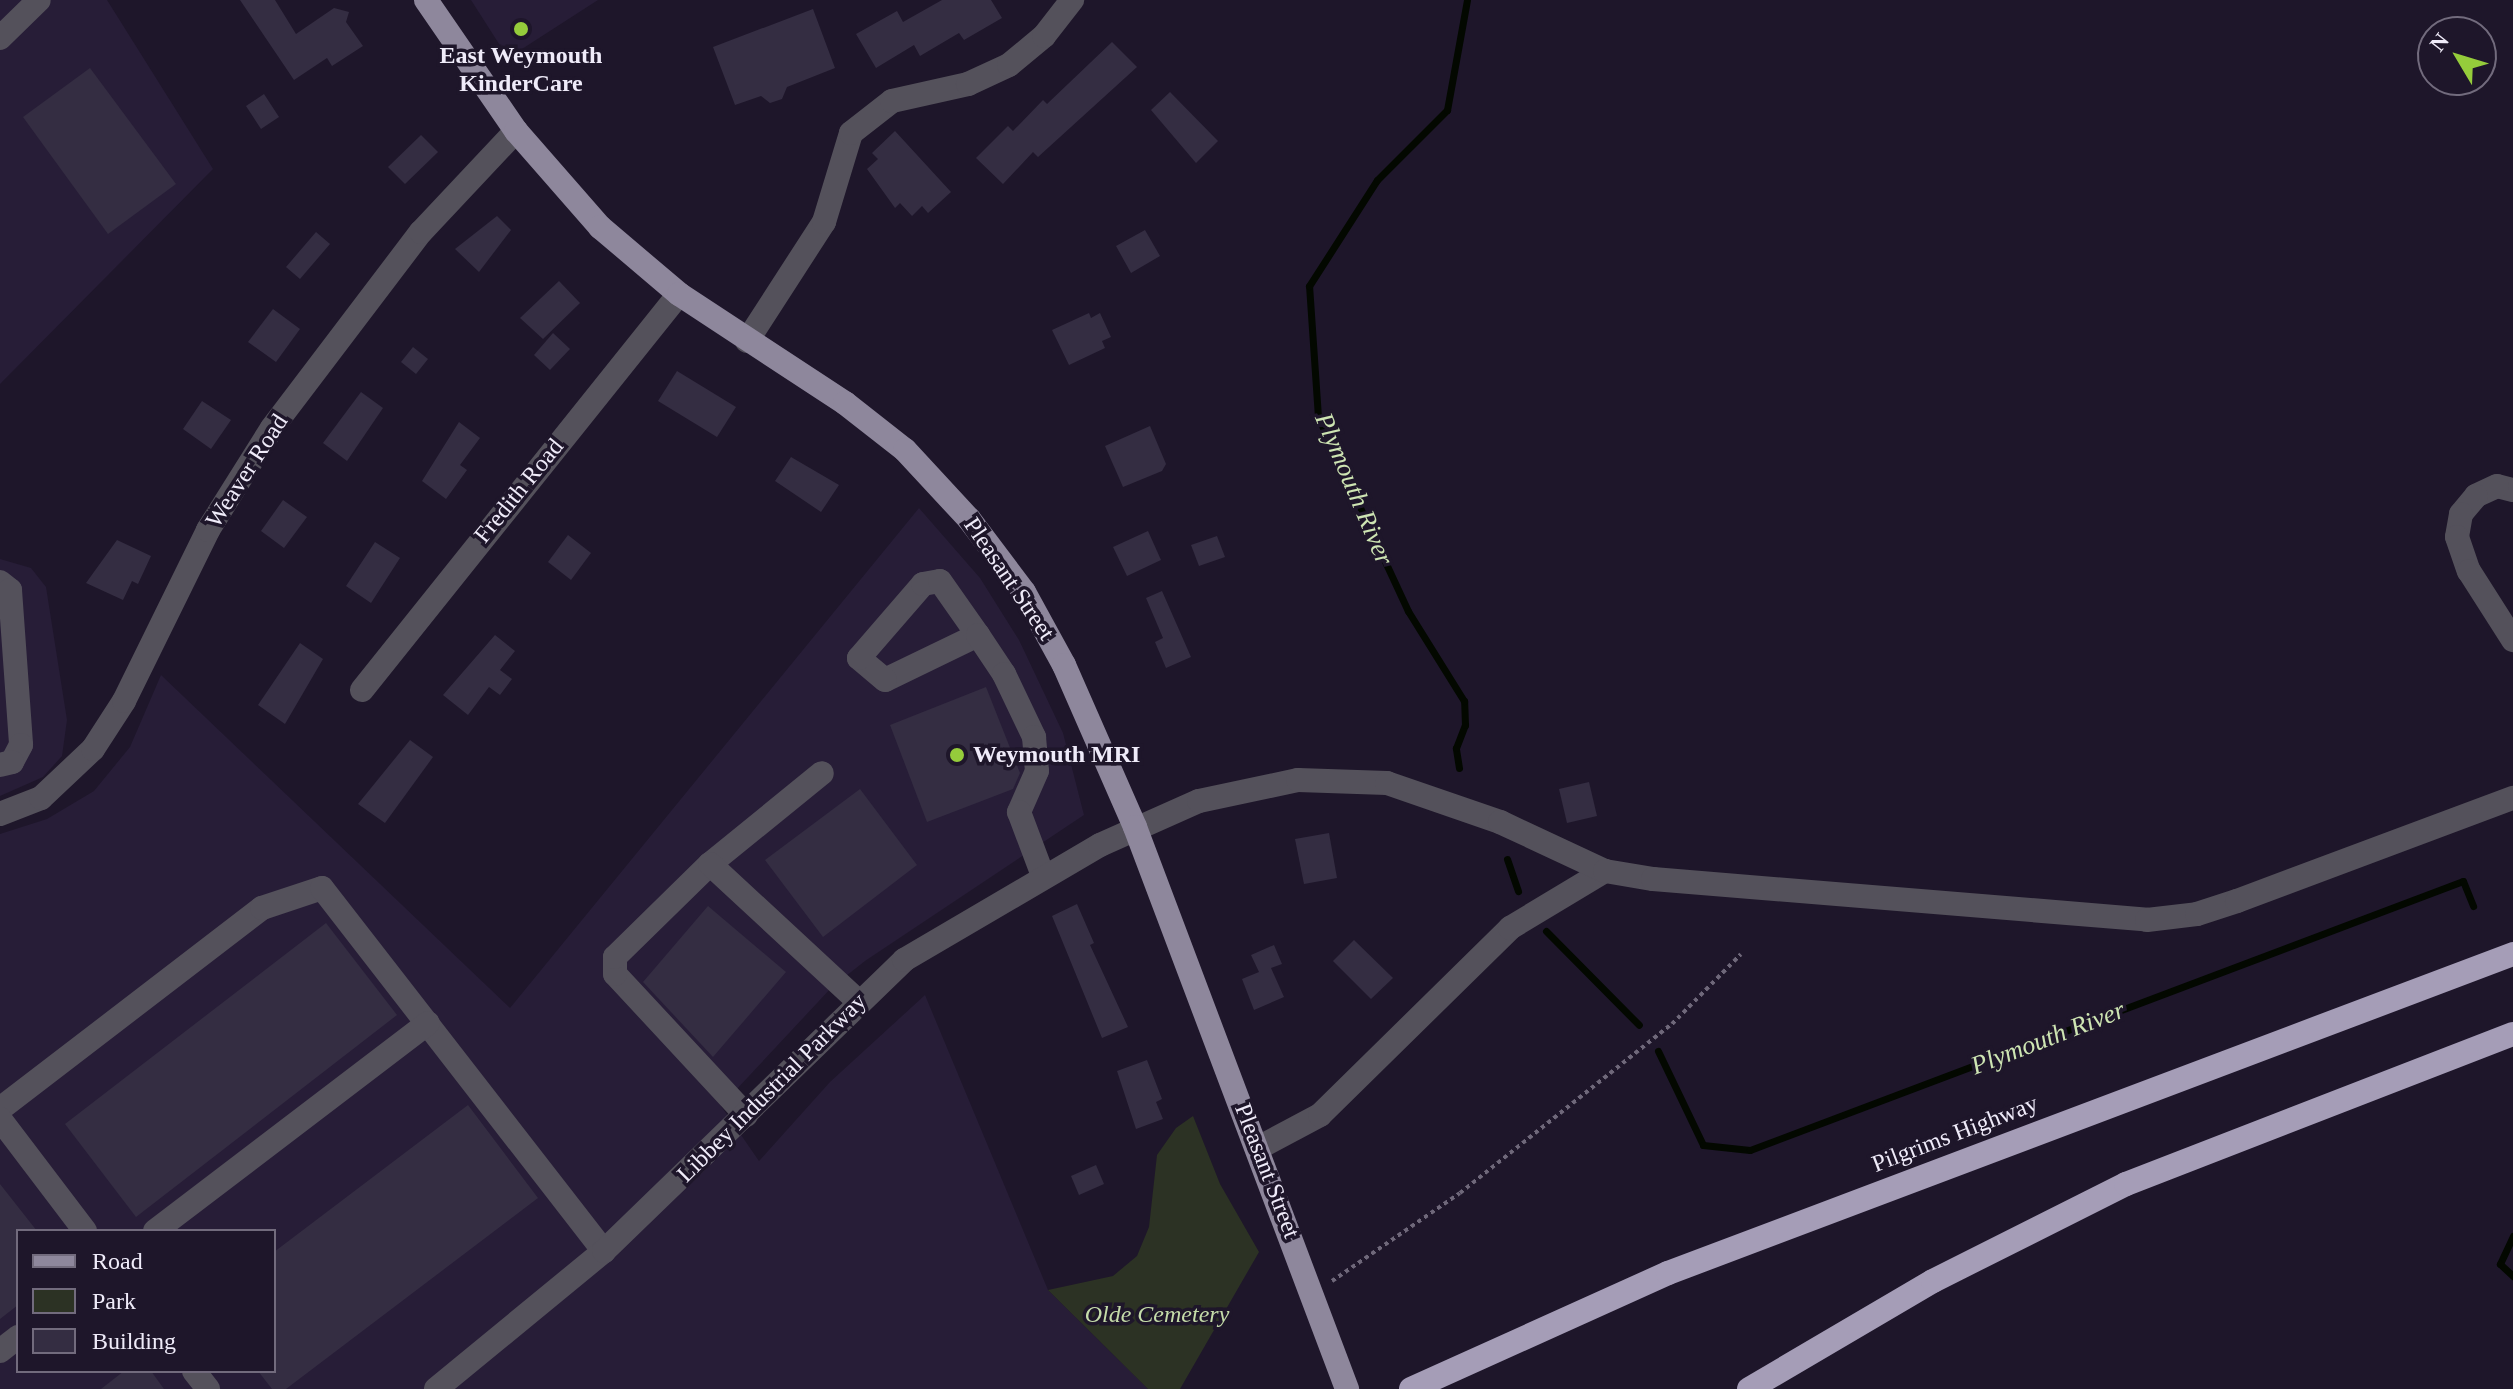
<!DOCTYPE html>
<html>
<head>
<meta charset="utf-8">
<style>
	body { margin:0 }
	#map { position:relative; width:2513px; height:1389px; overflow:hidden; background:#1e162a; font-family:Georgia,serif }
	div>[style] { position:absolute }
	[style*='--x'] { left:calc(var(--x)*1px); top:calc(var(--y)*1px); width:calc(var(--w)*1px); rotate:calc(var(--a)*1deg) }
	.built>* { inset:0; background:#271d37 }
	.green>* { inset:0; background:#2c3224 }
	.stream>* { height:7px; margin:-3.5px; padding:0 3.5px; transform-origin:3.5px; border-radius:3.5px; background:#030800 }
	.building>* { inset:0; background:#342d42 }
	.path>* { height:4px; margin-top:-2px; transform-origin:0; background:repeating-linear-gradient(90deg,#6f687a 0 4px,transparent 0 8px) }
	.minor>* { height:24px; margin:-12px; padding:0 12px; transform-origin:12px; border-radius:12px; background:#54515b }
	.major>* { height:24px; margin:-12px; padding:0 12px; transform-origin:12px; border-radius:12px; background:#8e879c }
	.highway>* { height:24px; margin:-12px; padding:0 12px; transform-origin:12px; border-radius:12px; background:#a59db7 }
	.dots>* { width:22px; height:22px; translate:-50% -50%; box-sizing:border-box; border:4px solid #1e162a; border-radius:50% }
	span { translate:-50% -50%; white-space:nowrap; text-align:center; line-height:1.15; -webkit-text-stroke:7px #1e162a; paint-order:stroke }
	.poi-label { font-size:24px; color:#efebf9; font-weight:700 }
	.left { translate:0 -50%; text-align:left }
	.street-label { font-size:24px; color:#efebf9 }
	.park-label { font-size:24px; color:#c4dba9; font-style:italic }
	.water-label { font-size:26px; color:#cee5b3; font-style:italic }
	.legend { position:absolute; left:16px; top:1229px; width:260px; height:144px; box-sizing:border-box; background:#1e162a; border:2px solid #726b7d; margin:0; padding:10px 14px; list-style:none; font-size:24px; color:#efebf9 }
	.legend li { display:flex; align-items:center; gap:16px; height:40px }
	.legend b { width:40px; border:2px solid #726b7d }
	.north { position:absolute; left:2417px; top:16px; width:80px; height:80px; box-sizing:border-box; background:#1e162a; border:2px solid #726b7d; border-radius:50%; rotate:308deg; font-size:22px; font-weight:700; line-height:32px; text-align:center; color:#efebf9 }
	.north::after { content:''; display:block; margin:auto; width:28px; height:36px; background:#95cc3b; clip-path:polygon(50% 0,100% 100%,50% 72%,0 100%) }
</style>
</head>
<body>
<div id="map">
	<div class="built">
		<i style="clip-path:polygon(0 0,107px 0,213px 169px,0 384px)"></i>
		<i style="clip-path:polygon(471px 0,598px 0,508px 58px)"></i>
		<i style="clip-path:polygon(evenodd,919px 508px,980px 578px,1019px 640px,1063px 733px,1084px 815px,865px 961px,832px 987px,721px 1106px,759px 1161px,830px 1082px,925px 995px,1048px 1290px,1148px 1389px,0 1389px,0 834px,47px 819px,94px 791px,130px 747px,161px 675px,510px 1008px,919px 508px,18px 1231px,274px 1231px,274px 1371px,18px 1371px,18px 1231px)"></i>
		<i style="clip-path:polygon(0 559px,31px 568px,46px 587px,67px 720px,62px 756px,43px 777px,0 796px)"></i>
	</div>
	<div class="green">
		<i style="clip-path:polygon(1193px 1116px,1220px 1184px,1259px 1252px,1180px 1389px,1148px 1389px,1048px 1290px,1113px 1276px,1137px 1256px,1149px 1227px,1157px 1155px,1176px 1128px)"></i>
	</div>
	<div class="stream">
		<i style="--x:1459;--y:768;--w:20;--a:-99"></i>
		<i style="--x:1456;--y:748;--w:25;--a:-69"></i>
		<i style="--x:1465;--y:725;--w:24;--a:-92"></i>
		<i style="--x:1464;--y:701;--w:106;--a:-121.9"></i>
		<i style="--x:1408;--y:611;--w:214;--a:-114.9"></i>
		<i style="--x:1318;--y:417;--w:131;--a:-93.9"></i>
		<i style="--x:1309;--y:286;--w:126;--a:-57.3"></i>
		<i style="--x:1377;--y:180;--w:99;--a:-45"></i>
		<i style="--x:1447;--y:110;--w:112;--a:-79.7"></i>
		<i style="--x:1507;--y:859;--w:34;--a:71"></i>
		<i style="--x:1546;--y:931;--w:132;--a:45.3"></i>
		<i style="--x:1658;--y:1051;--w:104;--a:64.4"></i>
		<i style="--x:1703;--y:1145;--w:47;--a:6.1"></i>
		<i style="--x:1750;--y:1150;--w:762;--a:-20.67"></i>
		<i style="--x:2463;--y:881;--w:27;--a:68"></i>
		<i style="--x:2513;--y:1236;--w:31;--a:115"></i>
		<i style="--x:2500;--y:1264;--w:18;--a:43"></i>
	</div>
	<div class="building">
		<i style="clip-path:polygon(240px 0,275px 0,296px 34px,334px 8px,349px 12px,346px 22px,363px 46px,332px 66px,327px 58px,294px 80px)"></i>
		<i style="clip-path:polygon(942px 0,991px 0,1002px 18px,964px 40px,959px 33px,920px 56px,914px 45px,876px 68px,856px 34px,897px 11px,903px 22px)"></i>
		<i style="clip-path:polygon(813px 9px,835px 68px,787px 87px,782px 99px,770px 103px,761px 96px,735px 105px,713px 47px)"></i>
		<i style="clip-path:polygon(1112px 42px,1137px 67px,1038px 157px,1033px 152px,1003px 184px,976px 158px,1008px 126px,1013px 131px,1043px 100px,1047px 104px)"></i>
		<i style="clip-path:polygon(90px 68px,176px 184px,108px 234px,23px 117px)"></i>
		<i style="clip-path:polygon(1170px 92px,1218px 141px,1196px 163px,1151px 110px)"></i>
		<i style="clip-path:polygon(264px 94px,279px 117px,261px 129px,246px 106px)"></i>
		<i style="clip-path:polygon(895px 131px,951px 192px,928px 213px,922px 206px,912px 216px,900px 203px,895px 208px,867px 169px,878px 159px,872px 153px)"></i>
		<i style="clip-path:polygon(421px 135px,438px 152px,405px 184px,388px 167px)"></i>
		<i style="clip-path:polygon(497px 216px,511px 230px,479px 272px,455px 249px)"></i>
		<i style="clip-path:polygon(1145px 230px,1160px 256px,1131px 273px,1116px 246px)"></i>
		<i style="clip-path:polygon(316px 232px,330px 244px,300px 279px,286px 267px)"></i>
		<i style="clip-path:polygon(559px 281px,580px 303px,543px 339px,520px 318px)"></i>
		<i style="clip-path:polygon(273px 309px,300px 329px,276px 362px,248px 342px)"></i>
		<i style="clip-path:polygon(1089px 313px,1091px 318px,1100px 313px,1111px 337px,1102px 341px,1105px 348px,1069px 365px,1052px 330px)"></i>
		<i style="clip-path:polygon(553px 333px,570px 349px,550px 370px,534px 355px)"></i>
		<i style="clip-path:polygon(413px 347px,428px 359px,416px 374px,401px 362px)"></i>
		<i style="clip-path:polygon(677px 371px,736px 407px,717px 437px,658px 401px)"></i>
		<i style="clip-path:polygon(361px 392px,383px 408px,347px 461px,323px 443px)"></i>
		<i style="clip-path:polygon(202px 401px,231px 420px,211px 449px,183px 429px)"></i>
		<i style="clip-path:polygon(459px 422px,480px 438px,460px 465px,467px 470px,446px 499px,422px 481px)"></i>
		<i style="clip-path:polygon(1150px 426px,1166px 464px,1162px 471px,1123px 487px,1105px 446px)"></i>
		<i style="clip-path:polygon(791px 457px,839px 485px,821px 512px,775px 481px)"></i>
		<i style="clip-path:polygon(283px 500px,307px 517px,284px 548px,261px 531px)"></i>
		<i style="clip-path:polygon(1148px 531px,1161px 560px,1127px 576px,1113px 547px)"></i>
		<i style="clip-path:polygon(568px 535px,591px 553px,571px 580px,548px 562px)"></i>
		<i style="clip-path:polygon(1217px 536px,1225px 557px,1199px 566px,1191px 545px)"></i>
		<i style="clip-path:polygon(117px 540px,151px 556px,138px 584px,132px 581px,123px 600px,86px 583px)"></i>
		<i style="clip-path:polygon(375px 542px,400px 558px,371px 603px,346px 586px)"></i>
		<i style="clip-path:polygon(1162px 591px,1191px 657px,1166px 668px,1155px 642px,1163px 638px,1146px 598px)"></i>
		<i style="clip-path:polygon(495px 635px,515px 651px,500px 670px,512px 679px,500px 695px,489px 687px,468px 715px,443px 695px)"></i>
		<i style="clip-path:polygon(300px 643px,323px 659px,285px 724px,258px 705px)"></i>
		<i style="clip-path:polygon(986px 687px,1020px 773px,1013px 789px,927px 822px,890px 725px)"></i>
		<i style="clip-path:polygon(410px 740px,433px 757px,385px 823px,358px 804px)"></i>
		<i style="clip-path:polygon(1589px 782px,1597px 816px,1567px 823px,1559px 789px)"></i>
		<i style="clip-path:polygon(860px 789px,917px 865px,823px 937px,765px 860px)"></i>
		<i style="clip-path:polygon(1329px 833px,1337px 878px,1304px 884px,1295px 839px)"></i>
		<i style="clip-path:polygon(1077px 904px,1094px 943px,1090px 945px,1128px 1027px,1102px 1038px,1052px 916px)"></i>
		<i style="clip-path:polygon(708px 906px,786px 972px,713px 1057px,643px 982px)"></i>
		<i style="clip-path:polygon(326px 923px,397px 1015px,136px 1217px,65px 1124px)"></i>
		<i style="clip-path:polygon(1354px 940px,1393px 978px,1371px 999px,1333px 961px)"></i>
		<i style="clip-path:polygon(1274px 945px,1282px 964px,1271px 968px,1284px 997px,1254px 1010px,1242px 979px,1259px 972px,1251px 955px)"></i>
		<i style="clip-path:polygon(1147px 1060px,1162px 1099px,1156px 1102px,1163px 1119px,1136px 1129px,1117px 1071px)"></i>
		<i style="clip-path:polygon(468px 1105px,538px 1198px,286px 1389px,272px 1389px,258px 1371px,274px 1371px,274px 1252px)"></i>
		<i style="clip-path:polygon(1096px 1165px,1104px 1184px,1079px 1195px,1071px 1176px)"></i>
		<i style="clip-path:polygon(0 1184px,37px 1231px,18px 1231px,18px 1305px,0 1319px)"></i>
		<i style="clip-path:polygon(124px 1371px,151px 1371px,164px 1389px,101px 1389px)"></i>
	</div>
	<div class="path">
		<i style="--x:1332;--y:1281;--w:155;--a:-34.5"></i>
		<i style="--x:1460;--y:1193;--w:271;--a:-38.6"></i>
		<i style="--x:1672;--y:1024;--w:98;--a:-45.4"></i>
	</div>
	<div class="minor">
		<i style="--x:0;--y:38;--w:54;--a:-44.3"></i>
		<i style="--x:747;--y:341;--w:142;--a:-57.1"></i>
		<i style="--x:824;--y:222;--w:93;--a:-73.1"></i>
		<i style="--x:851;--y:133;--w:52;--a:-38"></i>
		<i style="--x:892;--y:101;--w:78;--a:-12.6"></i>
		<i style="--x:968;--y:84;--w:45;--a:-24.9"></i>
		<i style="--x:1009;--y:65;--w:45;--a:-39.6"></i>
		<i style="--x:1044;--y:36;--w:46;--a:-52.1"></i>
		<i style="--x:2513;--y:490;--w:16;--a:-166"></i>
		<i style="--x:2497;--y:486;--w:23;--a:155"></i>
		<i style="--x:2476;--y:496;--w:23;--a:130"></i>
		<i style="--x:2461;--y:514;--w:23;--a:100"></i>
		<i style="--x:2457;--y:537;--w:36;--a:71"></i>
		<i style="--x:2469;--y:571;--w:82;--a:57.5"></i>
		<i style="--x:0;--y:582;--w:13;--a:39"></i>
		<i style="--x:10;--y:590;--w:155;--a:85.9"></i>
		<i style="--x:21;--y:745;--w:19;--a:118"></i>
		<i style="--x:12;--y:762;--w:12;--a:166"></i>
		<i style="--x:978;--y:635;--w:103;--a:154.2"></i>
		<i style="--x:885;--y:680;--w:34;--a:-140"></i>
		<i style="--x:859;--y:658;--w:98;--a:-49.1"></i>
		<i style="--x:923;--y:584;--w:17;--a:-10"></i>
		<i style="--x:940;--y:581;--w:66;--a:54.9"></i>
		<i style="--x:978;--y:635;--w:47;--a:56.3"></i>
		<i style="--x:1004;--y:674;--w:70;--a:64.5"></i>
		<i style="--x:1034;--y:737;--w:34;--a:85"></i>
		<i style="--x:1037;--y:771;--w:45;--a:113.7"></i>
		<i style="--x:1019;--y:812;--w:68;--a:69.4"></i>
		<i style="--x:362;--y:690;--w:507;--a:-51.32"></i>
		<i style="--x:0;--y:814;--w:44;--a:-21.3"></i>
		<i style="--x:41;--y:798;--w:71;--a:-43.3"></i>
		<i style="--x:93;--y:749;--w:57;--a:-57.1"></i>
		<i style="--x:124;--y:701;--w:191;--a:-63.8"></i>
		<i style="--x:208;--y:530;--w:120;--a:-57.9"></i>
		<i style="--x:272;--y:428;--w:246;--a:-52.8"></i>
		<i style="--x:421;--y:232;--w:139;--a:-46.8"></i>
		<i style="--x:710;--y:864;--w:144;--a:-39.1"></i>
		<i style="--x:0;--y:1109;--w:330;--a:-37.5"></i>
		<i style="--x:262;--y:908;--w:63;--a:-18.4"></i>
		<i style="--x:322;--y:888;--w:460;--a:52.2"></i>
		<i style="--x:746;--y:1115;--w:192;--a:-132.9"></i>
		<i style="--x:615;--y:974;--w:17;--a:-90"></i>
		<i style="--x:615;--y:957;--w:133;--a:-44.4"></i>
		<i style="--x:710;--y:864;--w:202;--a:42.8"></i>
		<i style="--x:0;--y:1119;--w:141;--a:52.8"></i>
		<i style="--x:1258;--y:1148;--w:70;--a:-28"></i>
		<i style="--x:1320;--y:1115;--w:267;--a:-44.5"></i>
		<i style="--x:1510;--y:928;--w:111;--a:-31"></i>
		<i style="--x:155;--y:1231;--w:343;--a:-37.3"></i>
		<i style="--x:0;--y:1351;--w:23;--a:-38"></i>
		<i style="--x:194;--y:1371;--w:23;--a:52"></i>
		<i style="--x:436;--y:1389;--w:217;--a:-39.4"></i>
		<i style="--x:604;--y:1251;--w:418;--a:-44.1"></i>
		<i style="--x:904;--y:960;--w:227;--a:-30.4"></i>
		<i style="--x:1100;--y:845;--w:108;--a:-24"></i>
		<i style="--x:1199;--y:801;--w:101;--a:-12"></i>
		<i style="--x:1298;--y:780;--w:89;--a:1.9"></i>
		<i style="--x:1387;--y:783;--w:120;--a:19"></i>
		<i style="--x:1500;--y:822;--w:116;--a:25"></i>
		<i style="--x:1605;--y:871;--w:49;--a:9.5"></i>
		<i style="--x:1653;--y:879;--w:496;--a:4.7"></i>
		<i style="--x:2147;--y:920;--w:50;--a:-6.8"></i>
		<i style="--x:2197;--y:914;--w:42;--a:-18"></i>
		<i style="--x:2237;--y:901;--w:295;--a:-20.5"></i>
	</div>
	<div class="major">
		<i style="--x:426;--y:0;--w:159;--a:55.5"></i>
		<i style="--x:516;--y:131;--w:128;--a:48.8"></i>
		<i style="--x:600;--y:227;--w:104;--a:40.3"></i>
		<i style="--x:679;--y:294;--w:199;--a:33.3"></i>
		<i style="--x:845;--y:403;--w:76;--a:38.1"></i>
		<i style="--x:905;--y:450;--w:94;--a:47.2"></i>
		<i style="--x:969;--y:519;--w:91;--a:53"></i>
		<i style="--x:1024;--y:592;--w:83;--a:61.3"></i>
		<i style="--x:1064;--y:665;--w:177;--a:66.3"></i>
		<i style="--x:1135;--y:827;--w:601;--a:69.33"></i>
	</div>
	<div class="highway">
		<i style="--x:1411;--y:1389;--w:282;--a:-24.3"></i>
		<i style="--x:1668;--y:1273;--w:903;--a:-20.68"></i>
		<i style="--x:1749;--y:1389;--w:213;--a:-30.4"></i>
		<i style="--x:1933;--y:1281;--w:216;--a:-26.7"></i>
		<i style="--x:2126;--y:1184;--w:415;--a:-21.2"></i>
	</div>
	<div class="dots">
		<i style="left:521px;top:29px;background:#95cc3b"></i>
		<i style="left:957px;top:755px;background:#95cc3b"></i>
	</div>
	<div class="poi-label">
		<span style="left:521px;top:70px">East Weymouth<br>KinderCare</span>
		<span class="left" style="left:973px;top:755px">Weymouth MRI</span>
	</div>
	<div class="street-label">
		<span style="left:247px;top:471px;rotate:-57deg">Weaver Road</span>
		<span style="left:519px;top:491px;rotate:-51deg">Fredith Road</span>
		<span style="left:1009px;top:579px;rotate:56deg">Pleasant Street</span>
		<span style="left:772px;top:1088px;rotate:-45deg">Libbey Industrial Parkway</span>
		<span style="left:1955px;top:1134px;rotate:-21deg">Pilgrims Highway</span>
		<span style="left:1267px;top:1171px;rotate:69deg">Pleasant Street</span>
	</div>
	<div class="park-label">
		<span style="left:1157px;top:1315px">Olde Cemetery</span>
	</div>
	<div class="water-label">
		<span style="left:1354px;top:489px;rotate:67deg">Plymouth River</span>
		<span style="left:2048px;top:1038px;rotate:-21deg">Plymouth River</span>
	</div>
	<ul class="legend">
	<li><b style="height:10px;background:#8e879c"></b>Road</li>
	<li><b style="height:22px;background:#2c3224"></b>Park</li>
	<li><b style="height:22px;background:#342d42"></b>Building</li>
	</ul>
	<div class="north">N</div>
</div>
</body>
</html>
